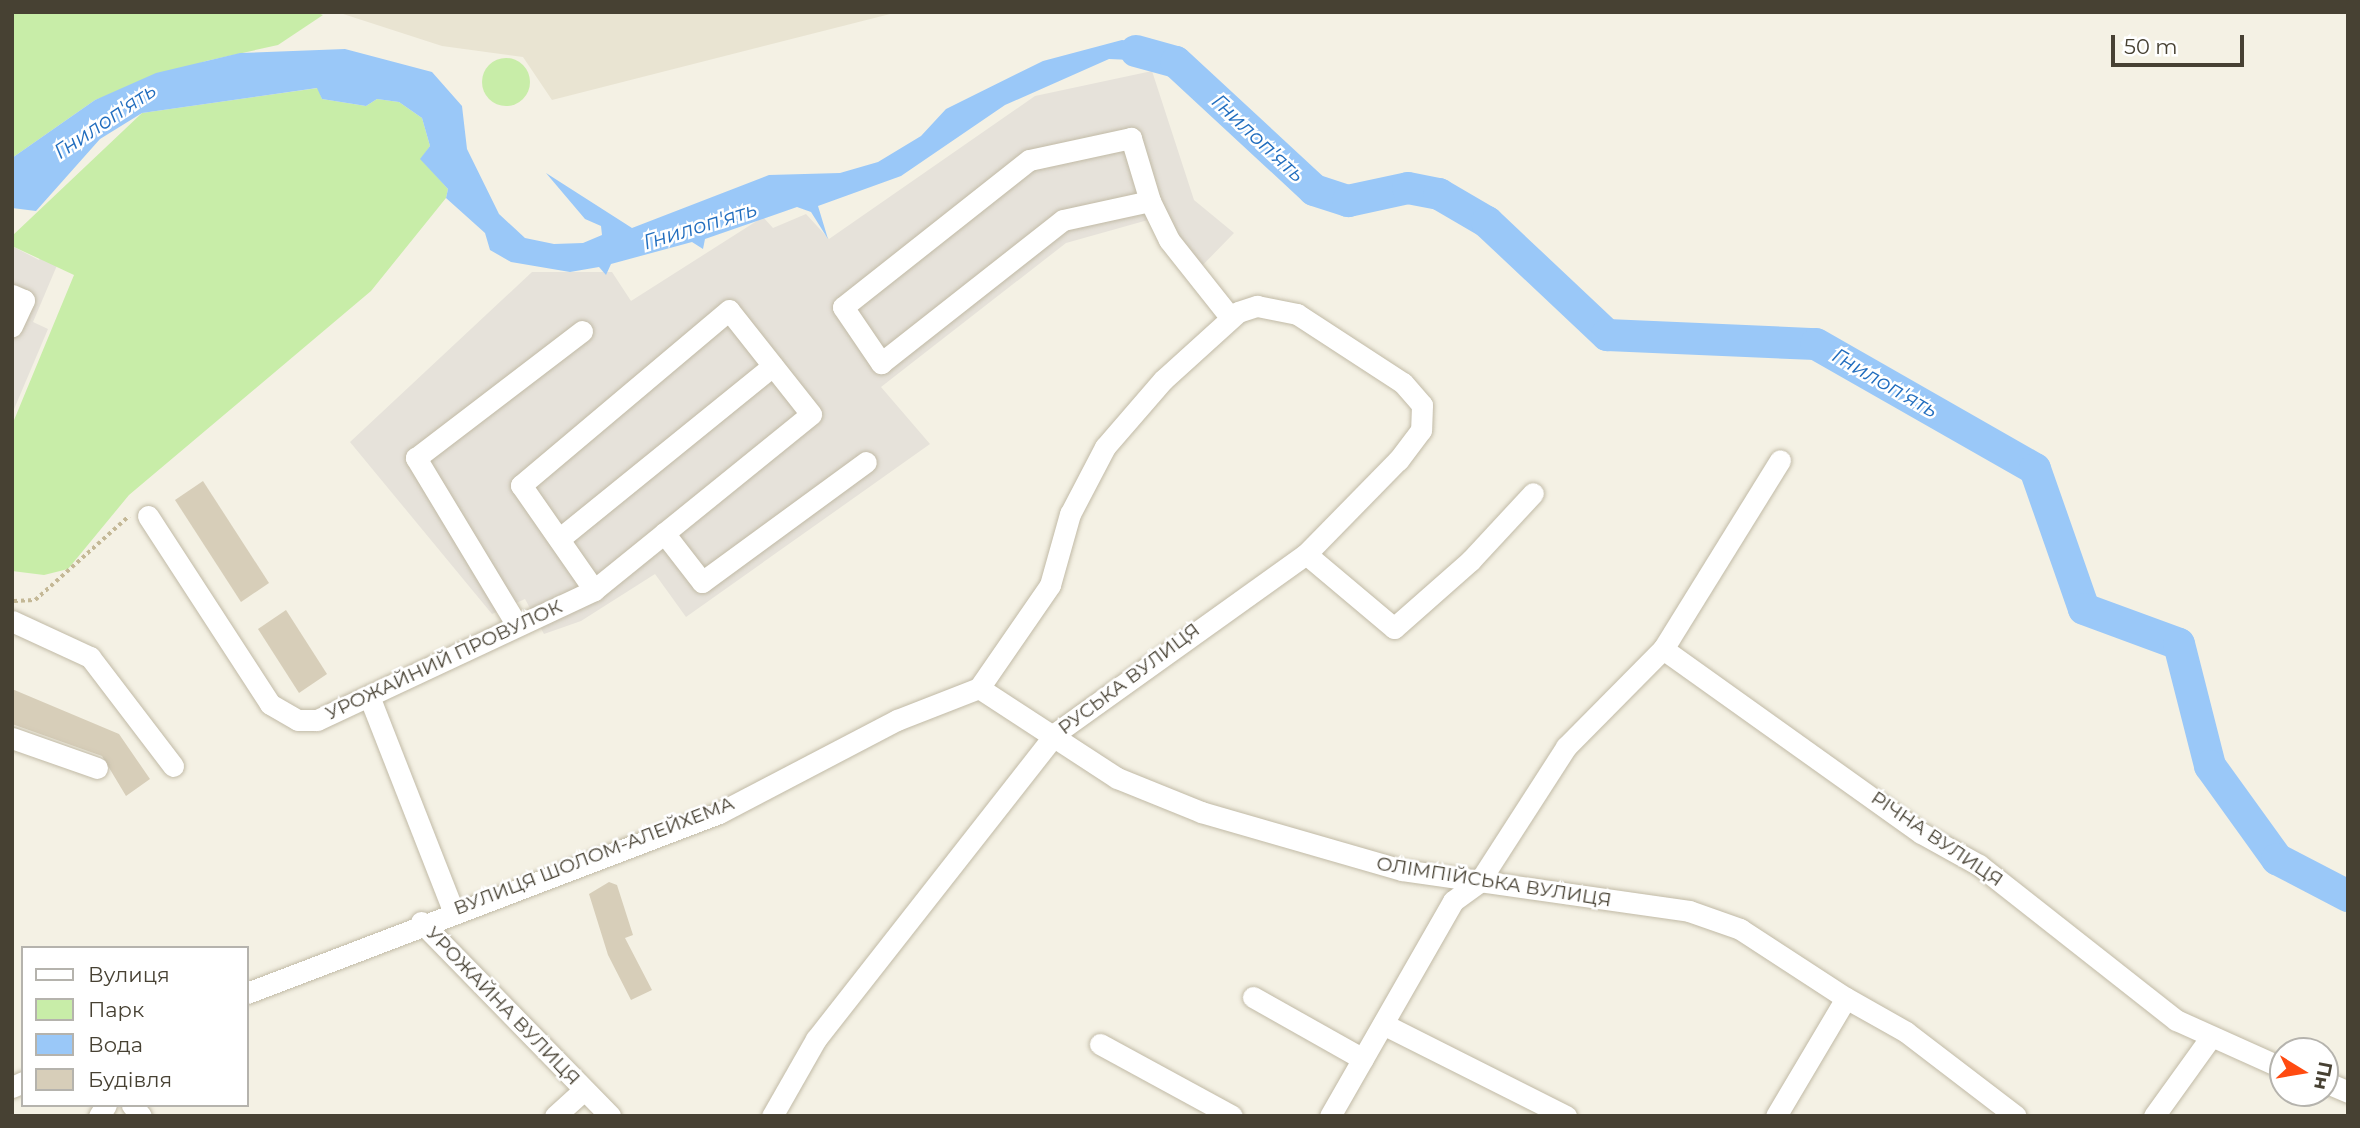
<!DOCTYPE html>
<html>
<head>
<meta charset="utf-8">
<style>
	body { margin:0 }
	#map { position:relative; width:2360px; height:1128px; overflow:hidden; background:#f4f1e4; font-family:Montserrat,sans-serif }
	div>[style] { position:absolute }
	[style*='--x'] { left:calc(var(--x)*1px); top:calc(var(--y)*1px); width:calc(var(--w)*1px); rotate:calc(var(--a)*1deg) }
	.residential>* { inset:0; background:#e9e4d2 }
	.industrial>* { inset:0; background:#e6e2da }
	.green>* { inset:0; background:#c8eda8 }
	.round { border-radius:50% }
	.water>* { inset:0; background:#9ac8f8 }
	.river>* { height:32px; margin:-16px; padding:0 16px; transform-origin:16px; border-radius:16px; background:#9ac8f8 }
	.building>* { inset:0; background:#d7ceb9 }
	.path>* { height:3.5px; margin-top:-1.75px; transform-origin:0; background:repeating-linear-gradient(90deg,#c4b896 0 3.5px,transparent 0 7px) }
	.roads { filter:drop-shadow(0 0 2px #c1baa6) drop-shadow(0 0 2px #c1baa6) }
	.minor>* { height:21px; margin:-10.5px; padding:0 10.5px; transform-origin:10.5px; border-radius:10.5px; background:#fff }
	span { translate:-50% -50%; white-space:nowrap; text-align:center; line-height:1.15; -webkit-text-stroke:5px #fff; paint-order:stroke }
	.street-label { font-size:19px; color:#474133 }
	.water-label { font-size:21px; color:#216dbe; font-style:italic }
	.frame { position:absolute; inset:0; border:14px solid #474133; pointer-events:none }
	.legend { position:absolute; left:21px; top:946px; width:228px; height:161px; box-sizing:border-box; background:#fff; border:2px solid #b5b3ad; margin:0; padding:9px 12px; list-style:none; font-size:21px; color:#474133 }
	.legend li { display:flex; align-items:center; gap:14px; height:35px }
	.legend b { width:35px; border:2px solid #b5b3ad }
	.north { position:absolute; left:2269px; top:1037px; width:70px; height:70px; box-sizing:border-box; background:#fff; border:2px solid #b5b3ad; border-radius:50%; rotate:101deg; font-size:19px; font-weight:700; line-height:28px; text-align:center; color:#474133 }
	.north::after { content:''; display:block; margin:auto; width:24px; height:32px; background:#ff4b11; clip-path:polygon(50% 0,100% 100%,50% 72%,0 100%) }
	.scale { position:absolute; left:2111px; top:35px; width:133px; height:32px; box-sizing:border-box; border:4px solid #474133; border-top:0; padding-left:9px; font-size:21px; line-height:24px; white-space:nowrap; color:#474133; -webkit-text-stroke:5px #fff; paint-order:stroke }
</style>
</head>
<body>
<div id="map">
	<div class="residential">
		<i style="clip-path:polygon(337px 12px,898px 12px,552px 100px,523px 57px,442px 46px)"></i>
	</div>
	<div class="industrial">
		<i style="clip-path:polygon(1152px 71px,1194px 200px,1234px 233px,1195px 273px,1148px 220px,1066px 243px,881px 387px,930px 444px,686px 617px,655px 574px,581px 621px,544px 634px,525px 599px,492px 614px,350px 442px,532px 272px,612px 272px,631px 301px,763px 217px,773px 228px,806px 214px,829px 239px,1035px 96px)"></i>
		<i style="clip-path:polygon(12px 246px,39px 260px,45px 248px,61px 256px,33px 322px,48px 329px,12px 414px)"></i>
	</div>
	<div class="green">
		<i style="clip-path:polygon(12px 12px,314px 12px,323px 15px,278px 45px,206px 61px,95px 100px,12px 158px)"></i>
		<i class="round" style="left:482px;top:58px;width:48px;height:48px"></i>
		<i style="clip-path:polygon(318px 88px,322px 99px,366px 106px,377px 99px,399px 102px,422px 118px,430px 146px,421px 159px,448px 189px,446px 198px,371px 291px,129px 495px,68px 569px,44px 575px,12px 571px,12px 425px,74px 275px,12px 246px,12px 236px,142px 113px)"></i>
	</div>
	<div class="water">
		<i style="clip-path:polygon(1122px 40px,1144px 43px,1176px 62px,1109px 59px,1005px 105px,901px 176px,818px 206px,828px 239px,811px 212px,797px 207px,705px 239px,703px 249px,692px 242px,611px 264px,606px 275px,599px 267px,570px 272px,511px 262px,490px 250px,485px 233px,446px 198px,448px 189px,420px 159px,430px 146px,422px 118px,399px 102px,377px 99px,366px 106px,322px 99px,317px 88px,142px 113px,100px 139px,36px 211px,12px 208px,12px 158px,95px 100px,156px 73px,240px 53px,345px 49px,432px 72px,462px 106px,467px 149px,499px 214px,525px 238px,554px 244px,583px 243px,602px 235px,601px 226px,585px 219px,546px 173px,632px 228px,769px 175px,840px 173px,878px 162px,921px 136px,946px 109px,1043px 61px)"></i>
	</div>
	<div class="river">
		<i style="--x:1136;--y:51;--w:41;--a:15.4"></i>
		<i style="--x:1176;--y:62;--w:188;--a:42.8"></i>
		<i style="--x:1314;--y:190;--w:36;--a:18"></i>
		<i style="--x:1348;--y:201;--w:61;--a:-12.2"></i>
		<i style="--x:1408;--y:188;--w:32;--a:11"></i>
		<i style="--x:1439;--y:194;--w:56;--a:30.3"></i>
		<i style="--x:1487;--y:222;--w:165;--a:43.3"></i>
		<i style="--x:1607;--y:335;--w:209;--a:2.5"></i>
		<i style="--x:1816;--y:344;--w:252;--a:29.7"></i>
		<i style="--x:2035;--y:469;--w:148;--a:70.7"></i>
		<i style="--x:2084;--y:609;--w:101;--a:20.2"></i>
		<i style="--x:2179;--y:644;--w:126;--a:75.7"></i>
		<i style="--x:2210;--y:766;--w:115;--a:54.2"></i>
		<i style="--x:2277;--y:859;--w:80;--a:27.5"></i>
	</div>
	<div class="building">
		<i style="clip-path:polygon(203px 481px,269px 583px,241px 602px,175px 500px)"></i>
		<i style="clip-path:polygon(286px 610px,327px 674px,299px 693px,258px 629px)"></i>
		<i style="clip-path:polygon(12px 689px,119px 734px,150px 779px,126px 796px,102px 756px,12px 724px)"></i>
		<i style="clip-path:polygon(609px 882px,617px 885px,633px 935px,625px 938px,652px 990px,631px 1000px,608px 955px,589px 894px)"></i>
	</div>
	<div class="path">
		<i style="--x:14;--y:601;--w:21;--a:-3"></i>
		<i style="--x:35;--y:600;--w:126;--a:-41.8"></i>
	</div>
	<div class="roads">
		<div class="minor">
			<i style="--x:1150;--y:201;--w:66;--a:-106.8"></i>
			<i style="--x:1131;--y:138;--w:104;--a:167.8"></i>
			<i style="--x:1029;--y:160;--w:237;--a:141.7"></i>
			<i style="--x:843;--y:307;--w:68;--a:55.8"></i>
			<i style="--x:881;--y:363;--w:231;--a:-38.2"></i>
			<i style="--x:1063;--y:220;--w:89;--a:-12.3"></i>
			<i style="--x:1150;--y:201;--w:43;--a:64"></i>
			<i style="--x:1169;--y:240;--w:98;--a:51.6"></i>
			<i style="--x:12;--y:295;--w:13;--a:23"></i>
			<i style="--x:24;--y:300;--w:29;--a:115"></i>
			<i style="--x:148;--y:516;--w:224;--a:57"></i>
			<i style="--x:270;--y:704;--w:32;--a:30"></i>
			<i style="--x:298;--y:720;--w:19;--a:0"></i>
			<i style="--x:317;--y:720;--w:306;--a:-25.1"></i>
			<i style="--x:594;--y:590;--w:279;--a:-39"></i>
			<i style="--x:811;--y:414;--w:132;--a:-128.3"></i>
			<i style="--x:729;--y:310;--w:272;--a:139.9"></i>
			<i style="--x:521;--y:485;--w:128;--a:55.2"></i>
			<i style="--x:664;--y:533;--w:62;--a:52.2"></i>
			<i style="--x:702;--y:582;--w:203;--a:-36.2"></i>
			<i style="--x:559;--y:539;--w:275;--a:-39"></i>
			<i style="--x:1306;--y:554;--w:115;--a:40.1"></i>
			<i style="--x:1394;--y:628;--w:103;--a:-41.4"></i>
			<i style="--x:1471;--y:560;--w:91;--a:-47.2"></i>
			<i style="--x:12;--y:621;--w:86;--a:24.8"></i>
			<i style="--x:90;--y:657;--w:137;--a:52.7"></i>
			<i style="--x:515;--y:622;--w:192;--a:-121.1"></i>
			<i style="--x:416;--y:458;--w:209;--a:-37.4"></i>
			<i style="--x:1663;--y:649;--w:317;--a:35.5"></i>
			<i style="--x:1921;--y:833;--w:66;--a:28.9"></i>
			<i style="--x:1979;--y:865;--w:251;--a:38.2"></i>
			<i style="--x:2176;--y:1020;--w:117;--a:24.2"></i>
			<i style="--x:979;--y:688;--w:165;--a:33.1"></i>
			<i style="--x:1117;--y:778;--w:91;--a:22"></i>
			<i style="--x:1201;--y:812;--w:209;--a:16.1"></i>
			<i style="--x:1402;--y:870;--w:290;--a:8.1"></i>
			<i style="--x:1689;--y:911;--w:54;--a:19.4"></i>
			<i style="--x:1740;--y:929;--w:126;--a:33.1"></i>
			<i style="--x:1846;--y:998;--w:137;--a:120.7"></i>
			<i style="--x:369;--y:696;--w:230;--a:68.6"></i>
			<i style="--x:12;--y:738;--w:90;--a:19.4"></i>
			<i style="--x:421;--y:922;--w:271;--a:45.7"></i>
			<i style="--x:247;--y:993;--w:505;--a:-20.87"></i>
			<i style="--x:719;--y:813;--w:201;--a:-27.6"></i>
			<i style="--x:897;--y:720;--w:88;--a:-21.3"></i>
			<i style="--x:979;--y:688;--w:125;--a:-55.4"></i>
			<i style="--x:1050;--y:585;--w:74;--a:-74.3"></i>
			<i style="--x:1070;--y:514;--w:76;--a:-62.4"></i>
			<i style="--x:1105;--y:447;--w:89;--a:-49.1"></i>
			<i style="--x:1163;--y:380;--w:101;--a:-42.2"></i>
			<i style="--x:1238;--y:312;--w:20;--a:-18"></i>
			<i style="--x:1257;--y:306;--w:41;--a:11.3"></i>
			<i style="--x:1297;--y:314;--w:126;--a:33.1"></i>
			<i style="--x:1403;--y:383;--w:29;--a:49"></i>
			<i style="--x:1422;--y:405;--w:25;--a:92"></i>
			<i style="--x:1421;--y:430;--w:38;--a:127"></i>
			<i style="--x:1398;--y:460;--w:132;--a:134.4"></i>
			<i style="--x:1306;--y:554;--w:307;--a:144.4"></i>
			<i style="--x:1056;--y:733;--w:389;--a:128.1"></i>
			<i style="--x:816;--y:1039;--w:89;--a:119.7"></i>
			<i style="--x:1253;--y:997;--w:126;--a:29.4"></i>
			<i style="--x:1846;--y:998;--w:69;--a:29.5"></i>
			<i style="--x:1906;--y:1032;--w:138;--a:37.4"></i>
			<i style="--x:1383;--y:1024;--w:205;--a:26.7"></i>
			<i style="--x:1100;--y:1044;--w:150;--a:28.6"></i>
			<i style="--x:2325;--y:1082;--w:25;--a:23"></i>
			<i style="--x:12;--y:1087;--w:12;--a:-24"></i>
			<i style="--x:132;--y:1105;--w:14;--a:51"></i>
			<i style="--x:99;--y:1116;--w:13;--a:-58"></i>
			<i style="--x:555;--y:1116;--w:39;--a:-42"></i>
			<i style="--x:1330;--y:1116;--w:248;--a:-60.2"></i>
			<i style="--x:1453;--y:901;--w:32;--a:-36"></i>
			<i style="--x:1479;--y:882;--w:161;--a:-57.2"></i>
			<i style="--x:1566;--y:747;--w:138;--a:-45.3"></i>
			<i style="--x:1663;--y:649;--w:222;--a:-58.2"></i>
			<i style="--x:2154;--y:1116;--w:96;--a:-54.3"></i>
		</div>
	</div>
	<div class="street-label">
		<span style="left:444px;top:660px;rotate:-25deg">УРОЖАЙНИЙ ПРОВУЛОК</span>
		<span style="left:1129px;top:679px;rotate:-37deg">РУСЬКА ВУЛИЦЯ</span>
		<span style="left:1937px;top:839px;rotate:34deg">РІЧНА ВУЛИЦЯ</span>
		<span style="left:594px;top:856px;rotate:-21deg">ВУЛИЦЯ ШОЛОМ-АЛЕЙХЕМА</span>
		<span style="left:1494px;top:882px;rotate:9deg">ОЛІМПІЙСЬКА ВУЛИЦЯ</span>
		<span style="left:503px;top:1006px;rotate:46deg">УРОЖАЙНА ВУЛИЦЯ</span>
	</div>
	<div class="water-label">
		<span style="left:105px;top:121px;rotate:-34deg">Гнилоп'ять</span>
		<span style="left:1258px;top:138px;rotate:43deg">Гнилоп'ять</span>
		<span style="left:700px;top:226px;rotate:-17deg">Гнилоп'ять</span>
		<span style="left:1885px;top:383px;rotate:30deg">Гнилоп'ять</span>
	</div>
	<div class="frame"></div>
	<ul class="legend">
	<li><b style="height:9px;background:#fff"></b>Вулиця</li>
	<li><b style="height:19px;background:#c8eda8"></b>Парк</li>
	<li><b style="height:19px;background:#9ac8f8"></b>Вода</li>
	<li><b style="height:19px;background:#d7ceb9"></b>Будівля</li>
	</ul>
	<div class="north">Пн</div>
	<div class="scale">50 m</div>
</div>
</body>
</html>
